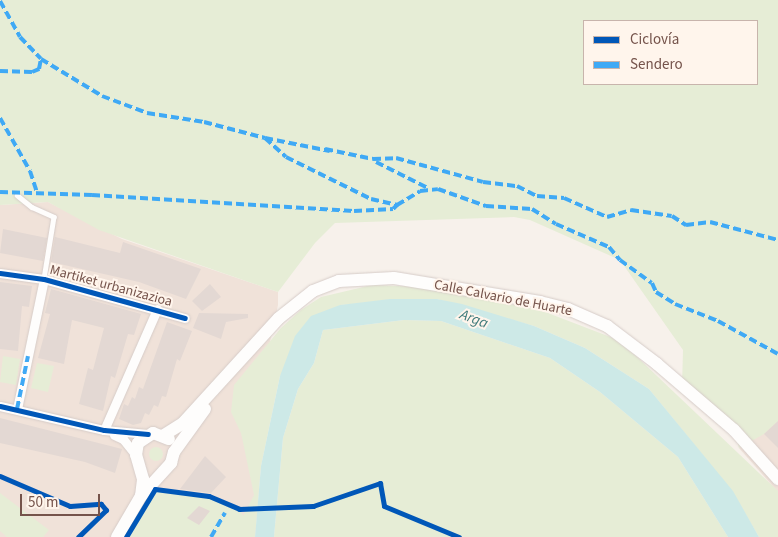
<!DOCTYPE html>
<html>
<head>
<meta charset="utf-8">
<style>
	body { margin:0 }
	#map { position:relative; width:778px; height:537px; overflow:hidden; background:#f7f1eb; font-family:"Source Sans 3",sans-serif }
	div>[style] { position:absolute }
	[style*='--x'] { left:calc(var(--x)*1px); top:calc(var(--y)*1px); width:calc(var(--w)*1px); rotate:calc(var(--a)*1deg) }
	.residential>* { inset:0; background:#f0e2d9 }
	.green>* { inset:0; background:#e6edd6 }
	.round { border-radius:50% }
	.water>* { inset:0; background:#cde9e7 }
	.building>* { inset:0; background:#e3d8d3 }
	.path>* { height:2px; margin-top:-1px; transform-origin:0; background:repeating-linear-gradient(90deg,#dad0ce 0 1px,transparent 0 5px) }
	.roads { filter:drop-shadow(0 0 1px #d6ccc8) drop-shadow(0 0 1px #d6ccc8) }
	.lane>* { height:4.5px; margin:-2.25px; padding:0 2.25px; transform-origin:2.25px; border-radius:2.25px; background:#fefdfc }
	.street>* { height:9px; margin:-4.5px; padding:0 4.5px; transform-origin:4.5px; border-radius:4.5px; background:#fefdfc }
	.secondary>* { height:12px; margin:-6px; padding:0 6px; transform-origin:6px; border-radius:6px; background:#fefdfc }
	.quiet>* { height:4px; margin-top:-2px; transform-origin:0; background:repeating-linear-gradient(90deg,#3fa9f5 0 8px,transparent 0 12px) }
	.cycleway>* { height:5px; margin:-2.5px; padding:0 2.5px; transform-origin:2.5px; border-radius:2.5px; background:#0057b8 }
	span { translate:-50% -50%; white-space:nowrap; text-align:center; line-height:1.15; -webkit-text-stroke:4px #fff5ec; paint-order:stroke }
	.street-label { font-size:14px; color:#75534b }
	.water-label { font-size:15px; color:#3f7a7a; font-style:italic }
	.legend { position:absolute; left:583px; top:20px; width:175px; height:65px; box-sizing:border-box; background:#fff5ec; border:1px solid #c8b4ac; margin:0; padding:6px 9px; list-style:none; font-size:15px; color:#75534b }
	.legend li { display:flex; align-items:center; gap:10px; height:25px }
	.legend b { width:25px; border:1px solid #c8b4ac }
	.scale { position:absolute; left:20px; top:494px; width:80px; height:22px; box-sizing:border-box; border:2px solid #75534b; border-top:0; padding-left:6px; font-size:15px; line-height:18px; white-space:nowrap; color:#75534b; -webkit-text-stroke:4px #fff5ec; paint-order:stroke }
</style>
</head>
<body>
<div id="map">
	<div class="residential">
		<i style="clip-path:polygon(48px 202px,122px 239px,278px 292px,278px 305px,270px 342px,255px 537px,0 537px,0 205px)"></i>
		<i style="clip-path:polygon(778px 413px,778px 492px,739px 448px)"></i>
	</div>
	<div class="green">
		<i style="clip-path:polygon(evenodd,0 0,778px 0,778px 421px,764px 434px,739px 448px,734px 430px,682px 386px,683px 350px,620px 260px,530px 220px,514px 217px,335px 223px,315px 243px,278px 292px,99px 230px,48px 202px,0 205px,0 0,584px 21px,757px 21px,757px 84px,584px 84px,584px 21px)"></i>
		<i style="clip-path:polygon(372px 285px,424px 287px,540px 310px,613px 338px,636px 356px,778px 491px,778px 537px,759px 537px,732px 491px,649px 389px,585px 348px,534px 326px,437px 299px,340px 305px,280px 376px,261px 466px,255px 537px,126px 537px,155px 489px,220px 499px,239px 509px,243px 516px,254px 495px,241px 433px,231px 412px,234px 385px,281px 328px,301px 310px,321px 297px)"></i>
		<i style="clip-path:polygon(404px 320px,441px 321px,550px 358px,600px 392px,678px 457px,728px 537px,274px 537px,283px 438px,298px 389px,314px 363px,323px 330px)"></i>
		<i style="clip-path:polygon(3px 356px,20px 359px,16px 385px,0 382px)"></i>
		<i style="clip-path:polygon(37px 363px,54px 366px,48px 392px,31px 388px)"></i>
		<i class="round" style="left:149px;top:447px;width:14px;height:14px"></i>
		<i style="clip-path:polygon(0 493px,49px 530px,43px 537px,7px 537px,0 531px)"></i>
	</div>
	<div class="water">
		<i style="clip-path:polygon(390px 299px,437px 299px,462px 304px,534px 326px,585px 348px,649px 389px,733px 491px,759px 537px,728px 537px,678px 457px,600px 392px,550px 358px,441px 321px,404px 320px,323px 330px,314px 363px,298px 389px,283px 438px,274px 537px,255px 537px,261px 466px,280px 376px,295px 336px,311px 316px,340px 305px)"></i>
	</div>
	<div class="building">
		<i style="clip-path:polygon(3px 229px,47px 238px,43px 261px,0 253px)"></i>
		<i style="clip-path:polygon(55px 237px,120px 253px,123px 242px,201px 269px,186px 299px,139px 282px,51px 262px)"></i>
		<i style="clip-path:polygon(0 282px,32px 286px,29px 307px,22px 306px,18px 351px,0 349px)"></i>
		<i style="clip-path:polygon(210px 284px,221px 297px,202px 311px,192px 301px)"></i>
		<i style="clip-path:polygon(51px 289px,141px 314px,134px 335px,128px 334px,115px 378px,111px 376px,103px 411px,79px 404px,88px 368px,93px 370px,104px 328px,72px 320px,64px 364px,38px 358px,50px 314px,45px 313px)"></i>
		<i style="clip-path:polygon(199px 313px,248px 314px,248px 318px,226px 322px,221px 339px,193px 328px)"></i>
		<i style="clip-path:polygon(167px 322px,192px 331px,180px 361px,177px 359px,166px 397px,162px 396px,158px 407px,154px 405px,149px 415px,145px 413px,141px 423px,133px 425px,119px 419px,124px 404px,128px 406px,132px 397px,135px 399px,139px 387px,143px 389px)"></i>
		<i style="clip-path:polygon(0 418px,122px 449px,115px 473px,85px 462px,0 443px)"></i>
		<i style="clip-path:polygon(778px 421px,778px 448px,764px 434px)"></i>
		<i style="clip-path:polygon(205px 456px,226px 477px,211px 493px,180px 489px)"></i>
		<i style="clip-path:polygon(199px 506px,210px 511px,199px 525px,187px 518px)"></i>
	</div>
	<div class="path">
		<i style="--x:162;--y:490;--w:47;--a:7.3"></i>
		<i style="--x:209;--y:496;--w:27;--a:27"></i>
		<i style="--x:233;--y:508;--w:53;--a:-1.1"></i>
	</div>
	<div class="roads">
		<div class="lane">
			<i style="--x:17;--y:195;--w:19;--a:39"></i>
			<i style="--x:32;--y:207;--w:24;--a:24"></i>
			<i style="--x:54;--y:217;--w:63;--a:99.2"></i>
		</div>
		<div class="street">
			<i style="--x:0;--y:273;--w:44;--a:7.8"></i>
			<i style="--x:44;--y:279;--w:146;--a:15.5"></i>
			<i style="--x:0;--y:406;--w:107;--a:13"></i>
			<i style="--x:104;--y:430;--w:44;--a:5.2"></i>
			<i style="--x:17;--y:409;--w:133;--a:-78.3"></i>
			<i style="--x:104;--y:430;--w:132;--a:-66.3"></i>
			<i style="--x:114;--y:435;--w:10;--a:24"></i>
			<i style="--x:123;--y:439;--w:21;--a:51"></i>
		</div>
		<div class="secondary">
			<i style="--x:164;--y:435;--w:22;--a:-32"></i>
			<i style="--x:183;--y:423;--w:142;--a:-47.6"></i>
			<i style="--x:279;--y:318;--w:43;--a:-38.5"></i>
			<i style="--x:313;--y:291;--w:28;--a:-21"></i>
			<i style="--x:339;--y:281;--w:55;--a:-3.1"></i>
			<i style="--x:394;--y:278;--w:148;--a:9.3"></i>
			<i style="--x:540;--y:302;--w:29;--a:14"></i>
			<i style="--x:568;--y:309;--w:43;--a:23.6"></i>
			<i style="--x:607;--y:326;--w:63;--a:37.2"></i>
			<i style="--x:657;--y:364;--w:101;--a:40.6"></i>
			<i style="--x:734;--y:430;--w:66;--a:48.1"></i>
			<i style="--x:141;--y:496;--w:17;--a:-83"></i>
			<i style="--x:143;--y:479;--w:25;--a:-106"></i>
			<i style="--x:136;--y:455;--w:12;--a:-81"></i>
			<i style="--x:138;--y:443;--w:18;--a:-34"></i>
			<i style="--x:153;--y:433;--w:17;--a:21"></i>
			<i style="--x:117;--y:537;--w:48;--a:-59.7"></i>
			<i style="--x:141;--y:496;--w:45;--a:-47.7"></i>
			<i style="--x:171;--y:463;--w:11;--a:-75"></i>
			<i style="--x:174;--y:452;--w:53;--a:-54.2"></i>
		</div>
	</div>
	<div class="quiet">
		<i style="--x:0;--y:1;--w:41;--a:60.9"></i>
		<i style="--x:20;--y:37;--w:30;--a:46"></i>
		<i style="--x:41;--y:59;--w:71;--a:31.2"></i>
		<i style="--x:102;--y:96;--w:48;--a:20.7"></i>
		<i style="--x:147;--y:113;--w:58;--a:9"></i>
		<i style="--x:204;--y:122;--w:63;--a:14.7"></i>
		<i style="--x:265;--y:138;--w:28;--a:42"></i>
		<i style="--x:286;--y:157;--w:95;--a:26.3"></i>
		<i style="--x:371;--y:199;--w:27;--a:13"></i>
		<i style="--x:397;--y:205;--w:27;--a:-31"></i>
		<i style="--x:420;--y:191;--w:18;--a:-6"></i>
		<i style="--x:438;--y:189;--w:51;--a:19.5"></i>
		<i style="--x:486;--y:206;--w:46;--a:3.7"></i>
		<i style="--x:532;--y:209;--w:28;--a:32"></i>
		<i style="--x:556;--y:224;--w:58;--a:23.5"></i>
		<i style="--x:609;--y:247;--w:17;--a:50"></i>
		<i style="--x:620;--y:260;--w:39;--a:36"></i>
		<i style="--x:652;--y:283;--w:10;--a:66"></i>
		<i style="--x:656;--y:292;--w:22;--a:32"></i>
		<i style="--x:675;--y:304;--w:46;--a:21.6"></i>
		<i style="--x:718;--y:321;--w:68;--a:28.8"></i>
		<i style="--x:0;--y:71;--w:32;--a:2"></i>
		<i style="--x:32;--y:72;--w:8;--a:-23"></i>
		<i style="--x:39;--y:69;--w:10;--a:-79"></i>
		<i style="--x:0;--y:118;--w:61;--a:60.5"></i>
		<i style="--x:30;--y:171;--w:23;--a:72"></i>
		<i style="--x:265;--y:138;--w:66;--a:11.3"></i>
		<i style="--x:325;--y:149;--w:49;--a:11.8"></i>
		<i style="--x:373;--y:159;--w:23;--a:-2"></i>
		<i style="--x:396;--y:158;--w:90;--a:15.4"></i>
		<i style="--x:483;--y:182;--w:34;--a:7"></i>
		<i style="--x:517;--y:186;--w:22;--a:27"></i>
		<i style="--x:537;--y:196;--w:27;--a:4"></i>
		<i style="--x:564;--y:198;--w:47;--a:23.8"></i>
		<i style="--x:607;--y:217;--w:25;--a:-16"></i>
		<i style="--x:631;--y:210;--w:41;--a:8.3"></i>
		<i style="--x:672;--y:216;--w:17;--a:33"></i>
		<i style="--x:686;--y:225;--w:24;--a:-7"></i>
		<i style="--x:710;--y:222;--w:70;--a:14.8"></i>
		<i style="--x:376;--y:162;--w:58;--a:26.6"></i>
		<i style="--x:0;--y:192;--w:92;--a:1.9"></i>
		<i style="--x:92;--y:195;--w:262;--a:3.5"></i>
		<i style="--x:354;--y:211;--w:39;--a:-3"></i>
		<i style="--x:393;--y:209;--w:6;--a:-45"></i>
		<i style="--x:17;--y:409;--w:54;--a:-78.3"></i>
		<i style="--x:211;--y:537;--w:28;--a:-60"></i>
	</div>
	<div class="cycleway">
		<i style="--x:0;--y:273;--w:44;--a:7.8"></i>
		<i style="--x:44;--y:279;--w:146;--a:15.5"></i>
		<i style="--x:0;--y:406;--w:107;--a:13"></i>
		<i style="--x:104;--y:430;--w:44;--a:5.2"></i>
		<i style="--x:0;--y:476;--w:76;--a:23.2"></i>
		<i style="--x:70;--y:506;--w:31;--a:-4"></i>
		<i style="--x:101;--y:504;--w:8;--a:50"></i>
		<i style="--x:106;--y:510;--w:39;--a:136"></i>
		<i style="--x:126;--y:537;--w:56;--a:-58.9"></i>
		<i style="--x:155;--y:489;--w:54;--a:7.4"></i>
		<i style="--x:209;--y:496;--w:33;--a:23"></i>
		<i style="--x:239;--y:509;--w:74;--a:-2.3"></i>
		<i style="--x:313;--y:506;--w:71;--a:-18.9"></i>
		<i style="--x:380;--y:483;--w:23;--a:80"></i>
		<i style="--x:384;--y:506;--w:81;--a:22.5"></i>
	</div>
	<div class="street-label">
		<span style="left:111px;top:286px;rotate:15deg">Martiket urbanizazioa</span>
		<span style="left:503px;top:298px;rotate:11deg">Calle Calvario de Huarte</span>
	</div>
	<div class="water-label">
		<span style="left:474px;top:319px;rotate:21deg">Arga</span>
	</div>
	<ul class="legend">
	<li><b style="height:6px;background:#0057b8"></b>Ciclovía</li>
	<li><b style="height:6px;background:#3fa9f5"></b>Sendero</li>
	</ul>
	<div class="scale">50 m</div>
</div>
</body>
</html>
